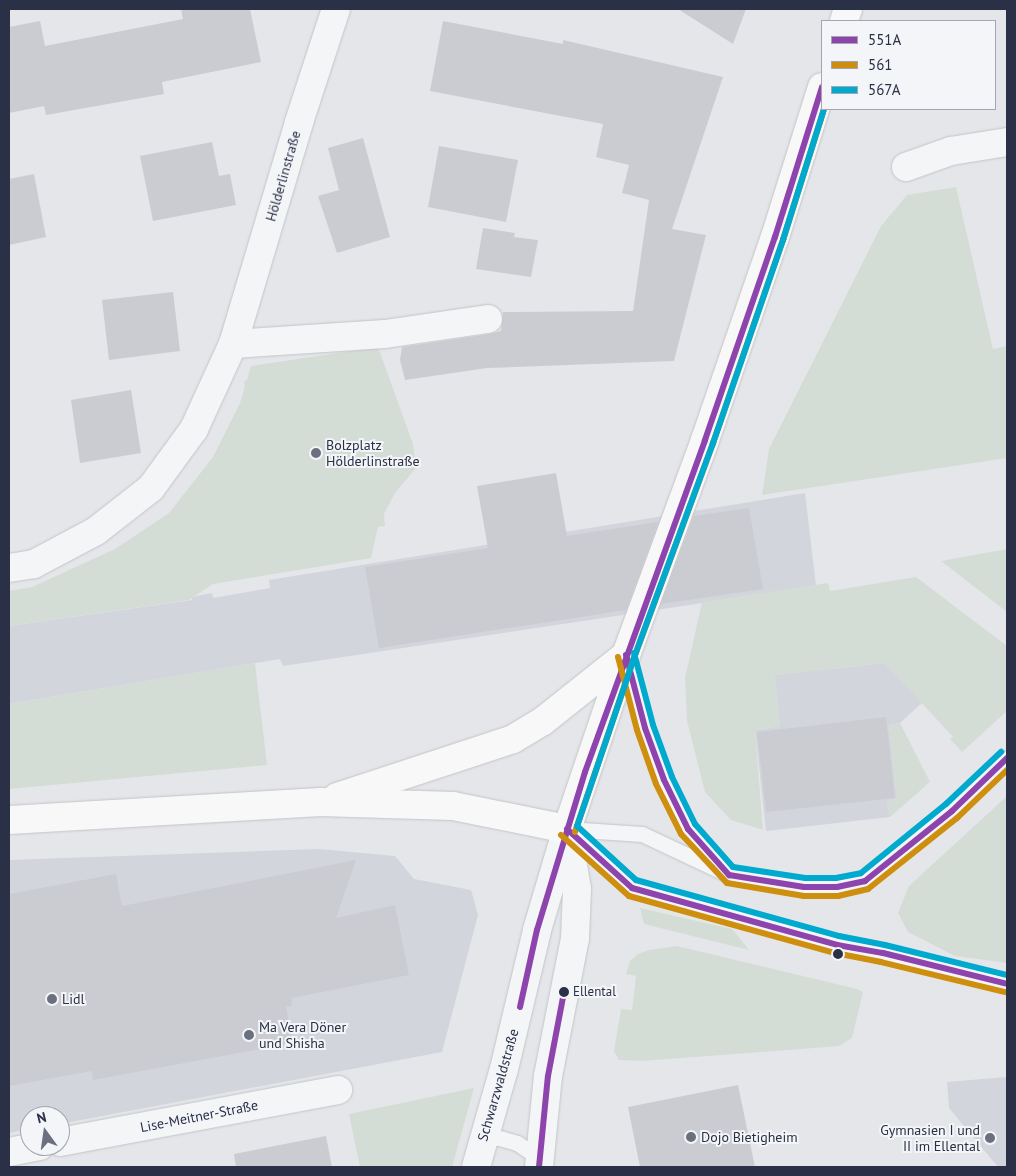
<!DOCTYPE html>
<html>
<head>
<meta charset="utf-8">
<style>
	body { margin:0 }
	#map { position:relative; width:1016px; height:1176px; overflow:hidden; background:#e5e6ea; font-family:"PT Sans",sans-serif }
	div>[style] { position:absolute }
	[style*='--x'] { left:calc(var(--x)*1px); top:calc(var(--y)*1px); width:calc(var(--w)*1px); rotate:calc(var(--a)*1deg) }
	.built>* { inset:0; background:#d3d5dd }
	.green>* { inset:0; background:#d4ddd5 }
	.building>* { inset:0; background:#cbccd1 }
	.roads { filter:drop-shadow(0 0 1px #c3c4c8) drop-shadow(0 0 1px #c3c4c8) }
	.service>* { height:15px; margin:-7.5px; padding:0 7.5px; transform-origin:7.5px; border-radius:7.5px; background:#f4f5f7 }
	.minor>* { height:28px; margin:-14px; padding:0 14px; transform-origin:14px; border-radius:14px; background:#f4f5f7 }
	.secondary>* { height:28px; margin:-14px; padding:0 14px; transform-origin:14px; border-radius:14px; background:#f8f8f8 }
	.bus-1>* { height:6px; margin:-3px; padding:0 3px; transform-origin:3px; border-radius:3px; background:#8e44ad }
	.bus-2>* { height:6px; margin:-3px; padding:0 3px; transform-origin:3px; border-radius:3px; background:#ce8e0e }
	.bus-3>* { height:6px; margin:-3px; padding:0 3px; transform-origin:3px; border-radius:3px; background:#00a9ce }
	.dots>* { width:14px; height:14px; translate:-50% -50%; box-sizing:border-box; border:2px solid #f3f5f9; border-radius:50% }
	span { translate:-50% -50%; white-space:nowrap; text-align:center; line-height:1.15; -webkit-text-stroke:4px #f3f5f9; paint-order:stroke }
	.bus-label { font-size:13px; color:#2a3045 }
	.left { translate:0 -50%; text-align:left }
	.street-label { font-size:14px; color:#2a3045 }
	.poi-label { font-size:14px; color:#2a3045 }
	.right { translate:-100% -50%; text-align:right }
	.frame { position:absolute; inset:0; border:10px solid #2a3045; pointer-events:none }
	.legend { position:absolute; left:821px; top:20px; width:175px; height:90px; box-sizing:border-box; background:#f3f5f9; border:1px solid #a3a6b1; margin:0; padding:6px 9px; list-style:none; font-size:15px; color:#2a3045 }
	.legend li { display:flex; align-items:center; gap:10px; height:25px }
	.legend b { width:25px; border:1px solid #a3a6b1 }
	.north { position:absolute; left:20px; top:1106px; width:50px; height:50px; box-sizing:border-box; background:#f3f5f9; border:1px solid #a3a6b1; border-radius:50%; rotate:346deg; font-size:14px; font-weight:700; line-height:20px; text-align:center; color:#2a3045 }
	.north::after { content:''; display:block; margin:auto; width:18px; height:22px; background:#6b707f; clip-path:polygon(50% 0,100% 100%,50% 72%,0 100%) }
</style>
</head>
<body>
<div id="map">
	<div class="built">
		<i style="clip-path:polygon(805px 493px,816px 586px,283px 666px,280px 659px,9px 704px,9px 626px,192px 600px,192px 597px,212px 593px,213px 598px,270px 588px,269px 580px)"></i>
		<i style="clip-path:polygon(885px 663px,922px 703px,900px 723px,889px 725px,897px 799px,887px 801px,890px 817px,766px 831px,755px 730px,780px 726px,774px 675px)"></i>
		<i style="clip-path:polygon(319px 849px,395px 856px,414px 879px,471px 890px,478px 915px,442px 1052px,60px 1124px,60px 1116px,30px 1116px,30px 1129px,9px 1133px,9px 860px)"></i>
		<i style="clip-path:polygon(1007px 1077px,1007px 1167px,998px 1167px,949px 1108px,947px 1082px)"></i>
	</div>
	<div class="green">
		<i style="clip-path:polygon(956px 187px,993px 349px,1007px 346px,1007px 458px,762px 495px,769px 449px,881px 226px,907px 195px)"></i>
		<i style="clip-path:polygon(378px 347px,413px 444px,416px 468px,395px 493px,384px 514px,385px 526px,378px 527px,371px 558px,213px 584px,189px 600px,9px 626px,9px 591px,32px 587px,115px 549px,169px 513px,213px 457px,240px 403px,245px 386px,244px 381px,247px 380px,251px 366px)"></i>
		<i style="clip-path:polygon(1007px 549px,1007px 612px,941px 561px)"></i>
		<i style="clip-path:polygon(916px 577px,1007px 646px,1007px 711px,962px 752px,950px 739px,953px 737px,885px 663px,775px 675px,780px 726px,755px 730px,763px 830px,731px 820px,705px 792px,687px 721px,685px 678px,702px 602px,828px 583px,830px 591px)"></i>
		<i style="clip-path:polygon(255px 663px,267px 765px,9px 789px,9px 704px)"></i>
		<i style="clip-path:polygon(900px 723px,930px 782px,890px 817px,887px 801px,897px 799px,889px 725px)"></i>
		<i style="clip-path:polygon(1007px 796px,1007px 963px,955px 956px,908px 932px,898px 913px,909px 886px)"></i>
		<i style="clip-path:polygon(640px 908px,732px 929px,749px 950px,644px 924px)"></i>
		<i style="clip-path:polygon(677px 946px,857px 989px,863px 992px,852px 1038px,839px 1046px,643px 1061px,619px 1060px,614px 1051px,621px 1009px,632px 1010px,636px 976px,626px 974px,630px 961px,638px 954px,649px 950px)"></i>
		<i style="clip-path:polygon(474px 1088px,452px 1167px,360px 1167px,349px 1114px)"></i>
	</div>
	<div class="building">
		<i style="clip-path:polygon(181px 9px,250px 9px,261px 62px,162px 82px,164px 94px,46px 115px,44px 106px,9px 113px,9px 27px,40px 21px,45px 46px,183px 19px)"></i>
		<i style="clip-path:polygon(678px 9px,746px 9px,733px 44px)"></i>
		<i style="clip-path:polygon(443px 21px,563px 44px,563px 40px,723px 77px,672px 229px,706px 235px,674px 361px,487px 368px,405px 380px,400px 360px,402px 347px,490px 334px,501px 331px,503px 312px,633px 311px,649px 200px,622px 193px,629px 165px,596px 157px,603px 124px,430px 91px)"></i>
		<i style="clip-path:polygon(363px 138px,390px 237px,337px 253px,318px 196px,339px 190px,328px 148px)"></i>
		<i style="clip-path:polygon(212px 142px,219px 176px,230px 174px,236px 205px,153px 221px,140px 156px)"></i>
		<i style="clip-path:polygon(439px 146px,518px 160px,506px 222px,428px 207px)"></i>
		<i style="clip-path:polygon(34px 174px,46px 237px,9px 245px,9px 179px)"></i>
		<i style="clip-path:polygon(483px 228px,515px 233px,514px 237px,538px 240px,531px 277px,476px 269px)"></i>
		<i style="clip-path:polygon(173px 292px,180px 351px,109px 360px,102px 300px)"></i>
		<i style="clip-path:polygon(131px 390px,141px 453px,80px 463px,71px 400px)"></i>
		<i style="clip-path:polygon(556px 473px,567px 536px,658px 522px,626px 610px,379px 648px,365px 567px,488px 548px,477px 486px)"></i>
		<i style="clip-path:polygon(749px 508px,763px 589px,661px 604px,694px 516px)"></i>
		<i style="clip-path:polygon(886px 717px,895px 798px,766px 812px,757px 732px)"></i>
		<i style="clip-path:polygon(356px 860px,336px 918px,395px 905px,409px 975px,291px 998px,292px 1006px,286px 1007px,293px 1043px,93px 1080px,92px 1071px,9px 1086px,9px 894px,116px 874px,122px 906px)"></i>
		<i style="clip-path:polygon(738px 1085px,755px 1167px,640px 1167px,628px 1107px)"></i>
		<i style="clip-path:polygon(326px 1136px,332px 1167px,236px 1167px,234px 1154px)"></i>
	</div>
	<div class="roads">
		<div class="service">
			<i style="--x:628;--y:661;--w:69;--a:75.8"></i>
			<i style="--x:645;--y:728;--w:55;--a:69.9"></i>
			<i style="--x:664;--y:780;--w:55;--a:63.9"></i>
			<i style="--x:688;--y:829;--w:55;--a:47.9"></i>
			<i style="--x:567;--y:829;--w:75;--a:3.8"></i>
			<i style="--x:642;--y:834;--w:96;--a:25.2"></i>
			<i style="--x:729;--y:875;--w:76;--a:9.1"></i>
			<i style="--x:804;--y:887;--w:33;--a:0"></i>
			<i style="--x:837;--y:887;--w:29;--a:-12"></i>
			<i style="--x:865;--y:881;--w:112;--a:-38.8"></i>
			<i style="--x:952;--y:811;--w:76;--a:-43.9"></i>
			<i style="--x:570;--y:831;--w:84;--a:42.6"></i>
			<i style="--x:632;--y:888;--w:213;--a:15.5"></i>
			<i style="--x:837;--y:945;--w:47;--a:9.9"></i>
			<i style="--x:883;--y:953;--w:128;--a:14"></i>
			<i style="--x:482;--y:1144;--w:16;--a:-27"></i>
			<i style="--x:496;--y:1137;--w:22;--a:16"></i>
			<i style="--x:517;--y:1143;--w:27;--a:34"></i>
		</div>
		<div class="minor">
			<i style="--x:906;--y:167;--w:48;--a:-19.6"></i>
			<i style="--x:951;--y:151;--w:57;--a:-9.1"></i>
			<i style="--x:233;--y:344;--w:152;--a:-3.8"></i>
			<i style="--x:385;--y:334;--w:104;--a:-8.3"></i>
			<i style="--x:9;--y:568;--w:25;--a:-9"></i>
			<i style="--x:34;--y:564;--w:70;--a:-28"></i>
			<i style="--x:96;--y:531;--w:70;--a:-38"></i>
			<i style="--x:151;--y:488;--w:73;--a:-53.9"></i>
			<i style="--x:194;--y:429;--w:94;--a:-65.4"></i>
			<i style="--x:233;--y:344;--w:232;--a:-73.4"></i>
			<i style="--x:299;--y:122;--w:119;--a:-71.9"></i>
			<i style="--x:60;--y:1142;--w:283;--a:-10.6"></i>
			<i style="--x:9;--y:1152;--w:31;--a:-11"></i>
			<i style="--x:476;--y:1167;--w:102;--a:-74.1"></i>
			<i style="--x:504;--y:1069;--w:143;--a:-76.6"></i>
			<i style="--x:537;--y:930;--w:105;--a:-73.5"></i>
			<i style="--x:539;--y:1167;--w:91;--a:-84.4"></i>
			<i style="--x:548;--y:1076;--w:140;--a:-78.9"></i>
			<i style="--x:575;--y:939;--w:50;--a:-87.7"></i>
			<i style="--x:577;--y:889;--w:55;--a:-99.5"></i>
		</div>
		<div class="secondary">
			<i style="--x:844;--y:21;--w:13;--a:-72"></i>
			<i style="--x:337;--y:797;--w:185;--a:-18.2"></i>
			<i style="--x:513;--y:739;--w:35;--a:-31"></i>
			<i style="--x:543;--y:721;--w:106;--a:-38.5"></i>
			<i style="--x:9;--y:820;--w:312;--a:-3.3"></i>
			<i style="--x:320;--y:802;--w:133;--a:1.7"></i>
			<i style="--x:453;--y:806;--w:116;--a:11.4"></i>
			<i style="--x:567;--y:829;--w:184;--a:-71.3"></i>
			<i style="--x:626;--y:655;--w:229;--a:-69.8"></i>
			<i style="--x:705;--y:440;--w:215;--a:-71"></i>
			<i style="--x:775;--y:237;--w:157;--a:-72.6"></i>
		</div>
	</div>
	<div class="bus-1">
		<i style="--x:626;--y:655;--w:75;--a:75.4"></i>
		<i style="--x:645;--y:728;--w:55;--a:69.9"></i>
		<i style="--x:664;--y:780;--w:55;--a:63.9"></i>
		<i style="--x:688;--y:829;--w:62;--a:48.3"></i>
		<i style="--x:729;--y:875;--w:76;--a:9.1"></i>
		<i style="--x:804;--y:887;--w:33;--a:0"></i>
		<i style="--x:837;--y:887;--w:29;--a:-12"></i>
		<i style="--x:865;--y:881;--w:112;--a:-38.8"></i>
		<i style="--x:952;--y:811;--w:76;--a:-43.9"></i>
		<i style="--x:567;--y:829;--w:88;--a:42.2"></i>
		<i style="--x:632;--y:888;--w:213;--a:15.5"></i>
		<i style="--x:837;--y:945;--w:47;--a:9.9"></i>
		<i style="--x:883;--y:953;--w:128;--a:14"></i>
		<i style="--x:520;--y:1007;--w:79;--a:-77.6"></i>
		<i style="--x:537;--y:930;--w:165;--a:-73.1"></i>
		<i style="--x:585;--y:772;--w:353;--a:-70.1"></i>
		<i style="--x:705;--y:440;--w:215;--a:-71"></i>
		<i style="--x:775;--y:237;--w:157;--a:-72.6"></i>
		<i style="--x:539;--y:1167;--w:91;--a:-84.4"></i>
		<i style="--x:548;--y:1076;--w:86;--a:-79.2"></i>
	</div>
	<div class="bus-2">
		<i style="--x:618;--y:657;--w:75;--a:75.4"></i>
		<i style="--x:637;--y:730;--w:57;--a:70.6"></i>
		<i style="--x:656;--y:784;--w:56;--a:63.4"></i>
		<i style="--x:681;--y:834;--w:67;--a:46.8"></i>
		<i style="--x:727;--y:883;--w:78;--a:9.6"></i>
		<i style="--x:804;--y:896;--w:34;--a:0"></i>
		<i style="--x:838;--y:896;--w:31;--a:-13"></i>
		<i style="--x:868;--y:889;--w:114;--a:-38.6"></i>
		<i style="--x:957;--y:818;--w:69;--a:-43.8"></i>
		<i style="--x:575;--y:832;--w:184;--a:-71.3"></i>
		<i style="--x:634;--y:658;--w:229;--a:-69.8"></i>
		<i style="--x:713;--y:443;--w:215;--a:-71"></i>
		<i style="--x:783;--y:240;--w:137;--a:-72.6"></i>
		<i style="--x:561;--y:835;--w:91;--a:41.9"></i>
		<i style="--x:629;--y:896;--w:214;--a:15.5"></i>
		<i style="--x:835;--y:953;--w:47;--a:11.1"></i>
		<i style="--x:881;--y:962;--w:128;--a:13.6"></i>
	</div>
	<div class="bus-3">
		<i style="--x:824;--y:109;--w:137;--a:107.4"></i>
		<i style="--x:783;--y:240;--w:215;--a:109"></i>
		<i style="--x:713;--y:443;--w:229;--a:110.2"></i>
		<i style="--x:634;--y:658;--w:177;--a:108.7"></i>
		<i style="--x:577;--y:826;--w:80;--a:42.5"></i>
		<i style="--x:636;--y:880;--w:211;--a:15.4"></i>
		<i style="--x:839;--y:936;--w:47;--a:11.1"></i>
		<i style="--x:885;--y:945;--w:126;--a:13.8"></i>
		<i style="--x:634;--y:653;--w:74;--a:75.2"></i>
		<i style="--x:653;--y:725;--w:55;--a:69.9"></i>
		<i style="--x:672;--y:777;--w:52;--a:63.9"></i>
		<i style="--x:695;--y:824;--w:57;--a:48.5"></i>
		<i style="--x:733;--y:867;--w:73;--a:8.7"></i>
		<i style="--x:805;--y:878;--w:31;--a:0"></i>
		<i style="--x:836;--y:878;--w:25;--a:-11"></i>
		<i style="--x:861;--y:873;--w:109;--a:-39.1"></i>
		<i style="--x:946;--y:804;--w:76;--a:-43.4"></i>
	</div>
	<div class="dots">
		<i style="left:316px;top:453px;background:#6b707f"></i>
		<i style="left:838px;top:954px;background:#2a3045"></i>
		<i style="left:564px;top:992px;background:#2a3045"></i>
		<i style="left:52px;top:999px;background:#6b707f"></i>
		<i style="left:249px;top:1035px;background:#6b707f"></i>
		<i style="left:691px;top:1137px;background:#6b707f"></i>
		<i style="left:990px;top:1138px;background:#6b707f"></i>
	</div>
	<div class="bus-label">
		<span class="left" style="left:573px;top:992px">Ellental</span>
	</div>
	<div class="street-label">
		<span style="left:283px;top:176px;rotate:-74deg">Hölderlinstraße</span>
		<span style="left:498px;top:1085px;rotate:-74deg">Schwarzwaldstraße</span>
		<span style="left:199px;top:1116px;rotate:-11deg">Lise-Meitner-Straße</span>
	</div>
	<div class="poi-label">
		<span class="left" style="left:326px;top:453px">Bolzplatz<br>Hölderlinstraße</span>
		<span class="left" style="left:62px;top:999px">Lidl</span>
		<span class="left" style="left:259px;top:1035px">Ma Vera Döner<br>und Shisha</span>
		<span class="right" style="left:980px;top:1138px">Gymnasien I und<br>II im Ellental</span>
		<span class="left" style="left:701px;top:1137px">Dojo Bietigheim</span>
	</div>
	<div class="frame"></div>
	<ul class="legend">
	<li><b style="height:6px;background:#8e44ad"></b>551A</li>
	<li><b style="height:6px;background:#ce8e0e"></b>561</li>
	<li><b style="height:6px;background:#00a9ce"></b>567A</li>
	</ul>
	<div class="north">N</div>
</div>
</body>
</html>
